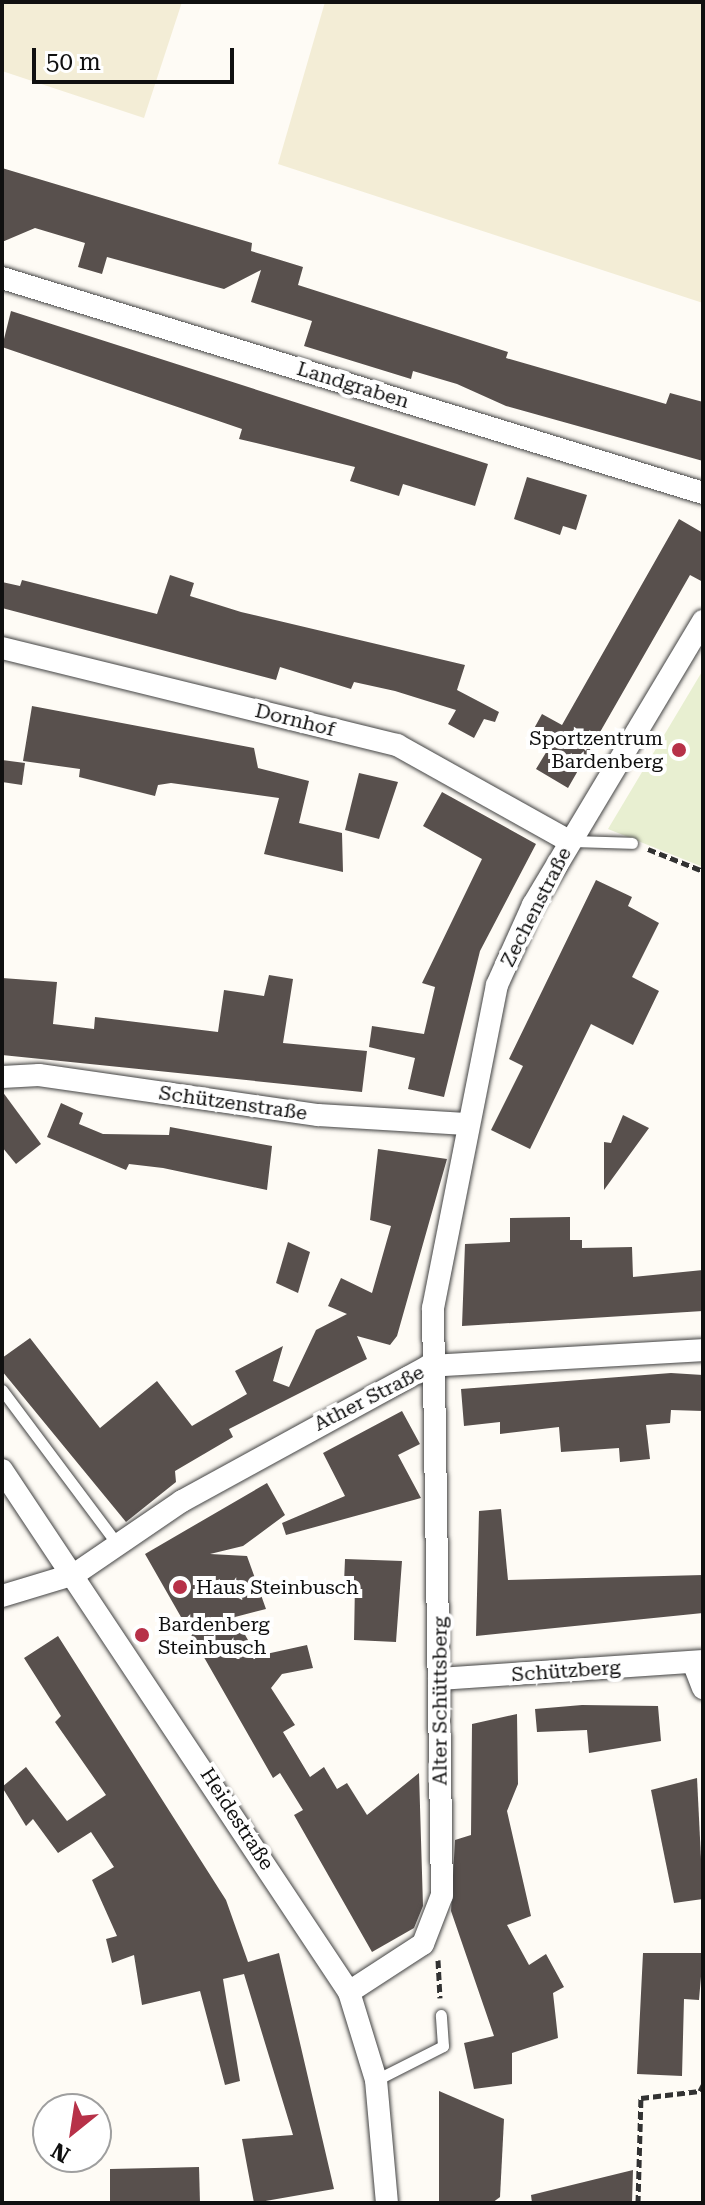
<!DOCTYPE html>
<html>
<head>
<meta charset="utf-8">
<style>
	body { margin:0 }
	#map { position:relative; width:705px; height:2205px; overflow:hidden; background:#fefbf5; font-family:"Roboto Serif",serif }
	div>[style] { position:absolute }
	[style*='--x'] { left:calc(var(--x)*1px); top:calc(var(--y)*1px); width:calc(var(--w)*1px); rotate:calc(var(--a)*1deg) }
	.farmland>* { inset:0; background:#f3edd6 }
	.pitch>* { inset:0; background:#e8efd1 }
	.building>* { inset:0; background:#58504d }
	.path>* { height:5px; margin-top:-2.5px; transform-origin:0; background:repeating-linear-gradient(90deg,#323232 0 8px,transparent 0 12px) }
	.roads { filter:drop-shadow(0 0 2px #434343) drop-shadow(0 0 2px #434343) }
	.lane>* { height:11px; margin:-5.5px; padding:0 5.5px; transform-origin:5.5px; border-radius:5.5px; background:#fff }
	.street>* { height:22px; margin:-11px; padding:0 11px; transform-origin:11px; border-radius:11px; background:#fff }
	.dots>* { width:22px; height:22px; translate:-50% -50%; box-sizing:border-box; border:4px solid #fff; border-radius:50% }
	span { translate:-50% -50%; white-space:nowrap; text-align:center; line-height:1.15; -webkit-text-stroke:8px #fff; paint-order:stroke }
	.street-label { font-size:20px; color:#101010 }
	.poi-label { font-size:20px; color:#101010 }
	.right { translate:-100% -50%; text-align:right }
	.left { translate:0 -50%; text-align:left }
	.frame { position:absolute; inset:0; border:4px solid #101010; pointer-events:none }
	.north { position:absolute; left:32px; top:2093px; width:80px; height:80px; box-sizing:border-box; background:#fff; border:2px solid #9f9f9f; border-radius:50%; rotate:210deg; font-size:22px; font-weight:700; line-height:32px; text-align:center; color:#101010 }
	.north::after { content:''; display:block; margin:auto; width:28px; height:36px; background:#b73148; clip-path:polygon(50% 0,100% 100%,50% 72%,0 100%) }
	.scale { position:absolute; left:32px; top:48px; width:202px; height:36px; box-sizing:border-box; border:4px solid #101010; border-top:0; padding-left:10px; font-size:24px; line-height:28px; white-space:nowrap; color:#101010; -webkit-text-stroke:6px #fff; paint-order:stroke }
</style>
</head>
<body>
<div id="map">
	<div class="farmland">
		<i style="clip-path:polygon(2px 2px,182px 2px,144px 118px,2px 71px)"></i>
		<i style="clip-path:polygon(325px 2px,703px 2px,703px 303px,278px 164px)"></i>
	</div>
	<div class="pitch">
		<i style="clip-path:polygon(703px 670px,703px 867px,608px 829px)"></i>
	</div>
	<div class="building">
		<i style="clip-path:polygon(2px 168px,252px 243px,251px 251px,303px 267px,298px 285px,508px 352px,506px 358px,666px 404px,670px 393px,703px 402px,703px 461px,506px 406px,457px 384px,413px 371px,411px 379px,304px 346px,312px 321px,251px 302px,261px 270px,224px 289px,107px 257px,102px 274px,78px 267px,85px 243px,35px 228px,2px 242px)"></i>
		<i style="clip-path:polygon(11px 311px,488px 464px,475px 506px,403px 484px,399px 496px,350px 481px,355px 467px,239px 439px,242px 429px,2px 347px)"></i>
		<i style="clip-path:polygon(527px 477px,587px 495px,576px 530px,563px 526px,560px 535px,514px 519px)"></i>
		<i style="clip-path:polygon(679px 519px,703px 533px,703px 582px,690px 575px,568px 788px,536px 769px,550px 746px,531px 734px,542px 714px,562px 725px)"></i>
		<i style="clip-path:polygon(170px 575px,194px 583px,190px 596px,241px 612px,465px 665px,457px 690px,499px 712px,495px 722px,484px 719px,474px 738px,448px 724px,456px 710px,395px 691px,354px 682px,351px 689px,280px 667px,276px 680px,2px 608px,2px 582px,20px 586px,22px 580px,157px 614px)"></i>
		<i style="clip-path:polygon(32px 706px,254px 748px,258px 768px,309px 781px,299px 823px,342px 833px,343px 872px,264px 854px,279px 798px,171px 783px,158px 785px,155px 796px,79px 777px,80px 769px,23px 761px)"></i>
		<i style="clip-path:polygon(2px 760px,25px 763px,22px 785px,2px 782px)"></i>
		<i style="clip-path:polygon(359px 773px,398px 782px,379px 839px,345px 830px)"></i>
		<i style="clip-path:polygon(442px 792px,536px 844px,480px 951px,444px 1097px,408px 1089px,415px 1058px,369px 1047px,372px 1026px,424px 1034px,435px 987px,422px 983px,482px 859px,423px 826px)"></i>
		<i style="clip-path:polygon(596px 880px,632px 897px,628px 906px,659px 923px,632px 977px,659px 991px,633px 1045px,591px 1024px,530px 1149px,491px 1130px,523px 1066px,509px 1059px)"></i>
		<i style="clip-path:polygon(269px 975px,293px 979px,283px 1043px,367px 1051px,362px 1092px,2px 1055px,2px 978px,57px 982px,53px 1024px,94px 1029px,95px 1017px,218px 1032px,224px 990px,264px 996px)"></i>
		<i style="clip-path:polygon(2px 1091px,41px 1144px,16px 1164px,2px 1147px)"></i>
		<i style="clip-path:polygon(61px 1103px,83px 1113px,79px 1124px,103px 1134px,169px 1135px,170px 1127px,272px 1146px,267px 1190px,163px 1168px,129px 1164px,126px 1170px,47px 1137px)"></i>
		<i style="clip-path:polygon(623px 1115px,649px 1128px,604px 1190px,604px 1142px,611px 1143px)"></i>
		<i style="clip-path:polygon(378px 1149px,447px 1159px,397px 1336px,390px 1345px,357px 1336px,367px 1359px,229px 1429px,233px 1437px,175px 1471px,176px 1482px,126px 1522px,2px 1371px,2px 1358px,30px 1338px,100px 1428px,157px 1381px,192px 1426px,247px 1394px,235px 1371px,283px 1346px,273px 1381px,289px 1387px,316px 1330px,347px 1314px,328px 1306px,341px 1278px,372px 1293px,391px 1226px,370px 1220px)"></i>
		<i style="clip-path:polygon(570px 1217px,570px 1240px,582px 1240px,582px 1248px,632px 1247px,633px 1277px,703px 1270px,703px 1311px,462px 1326px,465px 1244px,510px 1242px,510px 1218px)"></i>
		<i style="clip-path:polygon(288px 1242px,310px 1252px,298px 1293px,276px 1283px)"></i>
		<i style="clip-path:polygon(671px 1373px,703px 1375px,703px 1411px,671px 1410px,670px 1423px,646px 1425px,650px 1459px,620px 1462px,619px 1448px,561px 1452px,559px 1427px,500px 1434px,500px 1422px,464px 1426px,461px 1389px)"></i>
		<i style="clip-path:polygon(402px 1411px,420px 1444px,398px 1455px,421px 1498px,286px 1535px,282px 1523px,345px 1496px,323px 1453px)"></i>
		<i style="clip-path:polygon(267px 1483px,285px 1515px,243px 1546px,210px 1554px,247px 1556px,266px 1609px,235px 1617px,257px 1656px,307px 1645px,313px 1668px,282px 1674px,271px 1688px,295px 1725px,283px 1732px,310px 1777px,324px 1767px,337px 1789px,347px 1783px,367px 1815px,419px 1773px,423px 1906px,414px 1928px,372px 1952px,294px 1815px,303px 1810px,280px 1773px,273px 1778px,145px 1554px)"></i>
		<i style="clip-path:polygon(501px 1509px,508px 1580px,703px 1575px,703px 1613px,476px 1636px,479px 1511px)"></i>
		<i style="clip-path:polygon(345px 1559px,402px 1561px,396px 1642px,354px 1640px,355px 1583px,344px 1583px)"></i>
		<i style="clip-path:polygon(58px 1636px,226px 1900px,248px 1962px,279px 1953px,334px 2189px,254px 2203px,242px 2139px,293px 2135px,244px 1974px,223px 1979px,240px 2081px,225px 2085px,200px 1991px,142px 2005px,134px 1955px,112px 1963px,106px 1939px,117px 1936px,92px 1880px,114px 1867px,91px 1832px,58px 1853px,33px 1819px,26px 1826px,2px 1787px,26px 1767px,67px 1821px,106px 1795px,55px 1722px,61px 1716px,24px 1658px)"></i>
		<i style="clip-path:polygon(582px 1705px,658px 1706px,661px 1741px,589px 1753px,587px 1730px,537px 1732px,535px 1709px)"></i>
		<i style="clip-path:polygon(517px 1714px,518px 1784px,507px 1811px,531px 1916px,507px 1925px,529px 1965px,546px 1954px,564px 1987px,553px 1993px,558px 2038px,512px 2053px,512px 2084px,474px 2089px,464px 2043px,494px 2036px,451px 1911px,455px 1840px,471px 1835px,472px 1724px)"></i>
		<i style="clip-path:polygon(697px 1778px,703px 1899px,674px 1903px,651px 1790px)"></i>
		<i style="clip-path:polygon(643px 1953px,703px 1953px,699px 2000px,684px 1999px,682px 2076px,637px 2074px)"></i>
		<i style="clip-path:polygon(439px 2091px,504px 2119px,500px 2197px,492px 2203px,439px 2203px)"></i>
		<i style="clip-path:polygon(199px 2167px,200px 2203px,110px 2203px,110px 2169px)"></i>
		<i style="clip-path:polygon(633px 2170px,632px 2203px,532px 2203px,531px 2195px)"></i>
	</div>
	<div class="path">
		<i style="--x:648;--y:849;--w:59;--a:21.8"></i>
		<i style="--x:438;--y:1960;--w:38;--a:87"></i>
		<i style="--x:638;--y:2203;--w:105;--a:-88.4"></i>
		<i style="--x:641;--y:2098;--w:59;--a:-6.8"></i>
		<i style="--x:700;--y:2091;--w:7;--a:-63"></i>
	</div>
	<div class="roads">
		<div class="lane">
			<i style="--x:570;--y:841;--w:62;--a:1.8"></i>
			<i style="--x:2;--y:1390;--w:194;--a:53.2"></i>
			<i style="--x:376;--y:2080;--w:75;--a:-26.9"></i>
			<i style="--x:443;--y:2046;--w:31;--a:-94"></i>
		</div>
		<div class="street">
			<i style="--x:2;--y:278;--w:733;--a:17.05"></i>
			<i style="--x:2;--y:648;--w:407;--a:13.8"></i>
			<i style="--x:397;--y:745;--w:197;--a:29.2"></i>
			<i style="--x:2;--y:1077;--w:37;--a:-3"></i>
			<i style="--x:39;--y:1075;--w:282;--a:8.2"></i>
			<i style="--x:318;--y:1115;--w:148;--a:3.5"></i>
			<i style="--x:2;--y:1470;--w:627;--a:56.39"></i>
			<i style="--x:349;--y:1992;--w:92;--a:72.9"></i>
			<i style="--x:376;--y:2080;--w:123;--a:84.9"></i>
			<i style="--x:2;--y:1596;--w:76;--a:-16.8"></i>
			<i style="--x:75;--y:1574;--w:130;--a:-34.3"></i>
			<i style="--x:182;--y:1501;--w:281;--a:-28.7"></i>
			<i style="--x:429;--y:1366;--w:274;--a:-3.3"></i>
			<i style="--x:693;--y:1662;--w:28;--a:69"></i>
			<i style="--x:439;--y:1679;--w:265;--a:-3.9"></i>
			<i style="--x:349;--y:1992;--w:88;--a:-33"></i>
			<i style="--x:423;--y:1944;--w:53;--a:-68.8"></i>
			<i style="--x:442;--y:1895;--w:587;--a:-90.88"></i>
			<i style="--x:433;--y:1308;--w:329;--a:-78.8"></i>
			<i style="--x:497;--y:985;--w:88;--a:-65.8"></i>
			<i style="--x:533;--y:905;--w:331;--a:-59.1"></i>
		</div>
	</div>
	<div class="dots">
		<i style="left:679px;top:750px;background:#b73148"></i>
		<i style="left:180px;top:1587px;background:#b73148"></i>
		<i style="left:142px;top:1635px;background:#b73148"></i>
	</div>
	<div class="street-label">
		<span style="left:353px;top:385px;rotate:17deg">Landgraben</span>
		<span style="left:295px;top:720px;rotate:14deg">Dornhof</span>
		<span style="left:536px;top:907px;rotate:-63deg">Zechenstraße</span>
		<span style="left:233px;top:1103px;rotate:8deg">Schützenstraße</span>
		<span style="left:369px;top:1398px;rotate:-27deg">Ather Straße</span>
		<span style="left:566px;top:1671px;rotate:-4deg">Schützberg</span>
		<span style="left:440px;top:1701px;rotate:-90deg">Alter Schüttsberg</span>
		<span style="left:237px;top:1819px;rotate:57deg">Heidestraße</span>
	</div>
	<div class="poi-label">
		<span class="right" style="left:663px;top:750px">Sportzentrum<br>Bardenberg</span>
		<span class="left" style="left:196px;top:1587px">Haus Steinbusch</span>
		<span class="left" style="left:158px;top:1636px">Bardenberg<br>Steinbusch</span>
	</div>
	<div class="frame"></div>
	<div class="north">N</div>
	<div class="scale">50 m</div>
</div>
</body>
</html>
